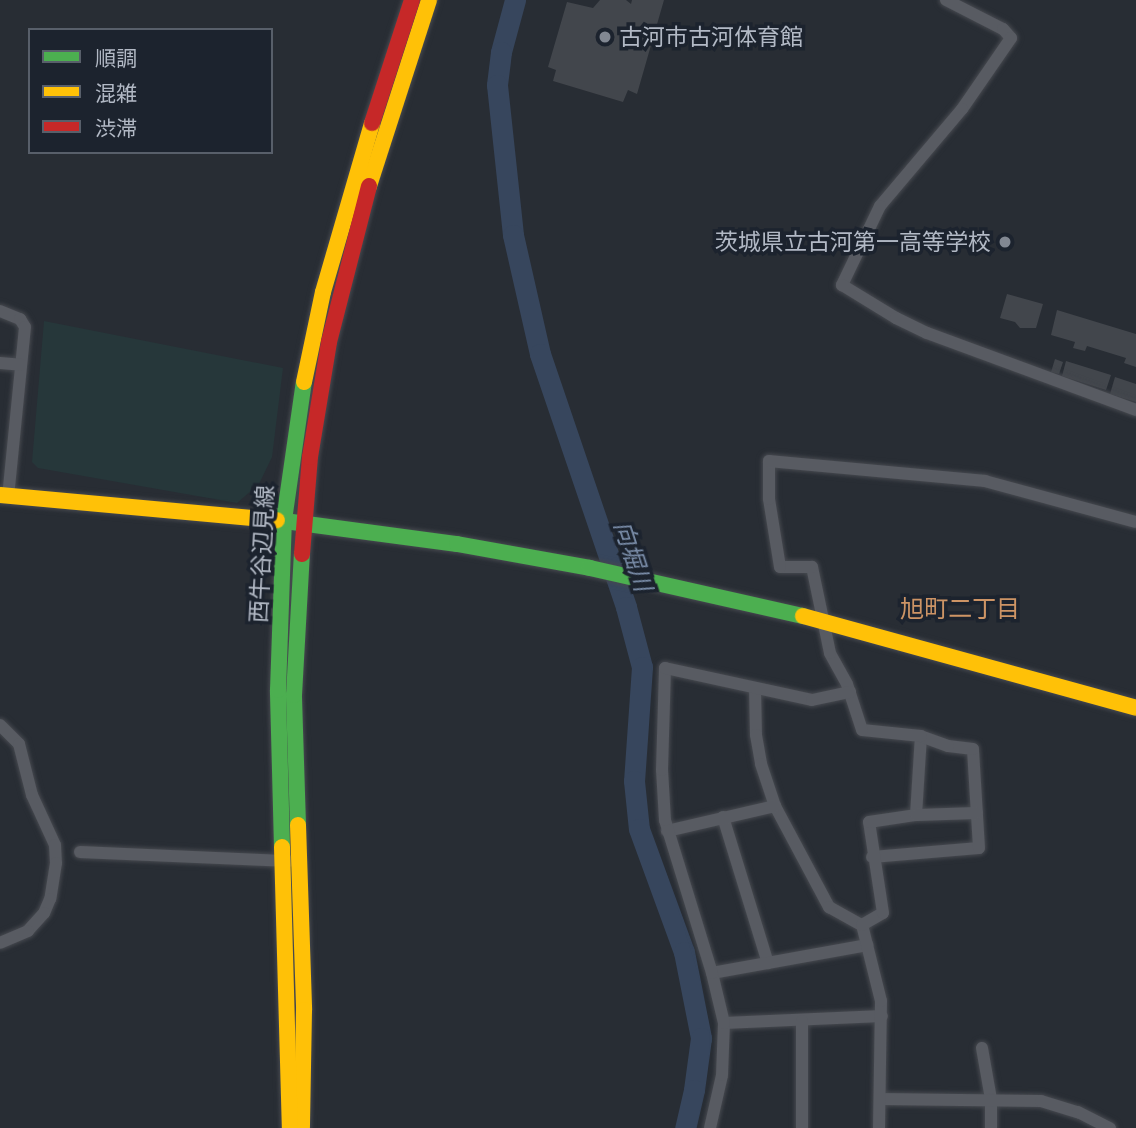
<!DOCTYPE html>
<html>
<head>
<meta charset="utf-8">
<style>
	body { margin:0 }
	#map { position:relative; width:1136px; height:1128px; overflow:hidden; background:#282d34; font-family:"Public Sans","Noto Sans JP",sans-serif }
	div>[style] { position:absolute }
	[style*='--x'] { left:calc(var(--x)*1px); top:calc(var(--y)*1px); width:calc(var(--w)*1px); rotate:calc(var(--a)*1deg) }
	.green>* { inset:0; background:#26373a }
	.water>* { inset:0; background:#37465d }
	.river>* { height:21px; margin:-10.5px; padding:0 10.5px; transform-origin:10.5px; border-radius:10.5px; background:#37465d }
	.building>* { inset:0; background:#42464c }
	.roads { filter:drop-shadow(0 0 2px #46494f) drop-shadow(0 0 2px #46494f) }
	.street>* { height:12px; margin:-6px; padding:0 6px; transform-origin:6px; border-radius:6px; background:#585b62 }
	.fast>* { height:16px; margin:-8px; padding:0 8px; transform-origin:8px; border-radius:8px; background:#4caf50 }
	.slow>* { height:16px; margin:-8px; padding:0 8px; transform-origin:8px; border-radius:8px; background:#ffc107 }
	.jam>* { height:16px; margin:-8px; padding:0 8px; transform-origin:8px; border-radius:8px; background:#c62828 }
	.dots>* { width:19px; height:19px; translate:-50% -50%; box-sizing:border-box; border:4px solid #1c232e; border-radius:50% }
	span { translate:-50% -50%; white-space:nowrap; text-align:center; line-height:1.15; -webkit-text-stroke:7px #1c232e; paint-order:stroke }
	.poi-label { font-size:23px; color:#b2b9c5 }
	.left { translate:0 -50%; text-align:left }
	.right { translate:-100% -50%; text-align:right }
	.street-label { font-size:23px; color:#b2b9c5 }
	.water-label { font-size:24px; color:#7c8fab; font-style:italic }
	.neighbourhood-label { font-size:24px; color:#cd9465 }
	.legend { position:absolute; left:28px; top:28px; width:245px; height:126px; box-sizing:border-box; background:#1c232e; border:2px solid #585f6a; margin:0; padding:9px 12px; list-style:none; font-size:21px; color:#b2b9c5 }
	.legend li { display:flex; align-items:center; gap:14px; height:35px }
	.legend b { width:35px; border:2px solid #585f6a }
</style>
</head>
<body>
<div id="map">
	<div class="green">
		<i style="clip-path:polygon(44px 321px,283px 368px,272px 457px,259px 484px,237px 503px,38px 468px,32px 462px)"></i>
	</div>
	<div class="water">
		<i style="clip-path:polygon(696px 1054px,704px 1055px,698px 1090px,689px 1128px,681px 1128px)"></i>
	</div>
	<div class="river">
		<i style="--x:515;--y:0;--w:54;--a:105.1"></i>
		<i style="--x:501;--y:52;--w:33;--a:97"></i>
		<i style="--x:497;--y:85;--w:151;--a:83.9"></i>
		<i style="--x:513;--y:235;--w:122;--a:77.2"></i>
		<i style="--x:540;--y:354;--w:267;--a:71.2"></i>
		<i style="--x:626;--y:607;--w:62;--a:75.1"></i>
		<i style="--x:642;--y:667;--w:114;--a:94"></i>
		<i style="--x:634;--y:781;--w:48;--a:84.1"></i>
		<i style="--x:639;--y:829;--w:131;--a:69.9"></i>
		<i style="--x:684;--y:952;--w:88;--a:78.8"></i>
		<i style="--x:701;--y:1038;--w:52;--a:97.7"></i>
		<i style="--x:694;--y:1090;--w:39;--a:103"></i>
	</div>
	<div class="building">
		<i style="clip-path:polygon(600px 0,626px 0,631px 4px,632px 0,664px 0,637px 94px,628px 90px,623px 102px,553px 81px,556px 70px,548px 67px,567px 2px,593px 8px)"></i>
		<i style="clip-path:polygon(1007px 294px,1043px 304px,1036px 328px,1020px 328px,1015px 322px,1000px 318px)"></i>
		<i style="clip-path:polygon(1057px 310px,1136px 334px,1136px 367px,1124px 363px,1126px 358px,1087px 346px,1085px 351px,1073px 348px,1075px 342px,1051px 335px)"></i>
		<i style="clip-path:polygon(1055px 359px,1063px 362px,1059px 374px,1051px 372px)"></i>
		<i style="clip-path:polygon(1066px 361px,1111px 375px,1106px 390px,1062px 376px)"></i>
		<i style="clip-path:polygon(1115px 377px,1136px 384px,1136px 402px,1110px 394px)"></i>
	</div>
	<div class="roads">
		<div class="street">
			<i style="--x:946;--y:0;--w:64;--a:27"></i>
			<i style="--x:1003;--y:29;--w:12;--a:48"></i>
			<i style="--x:1011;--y:38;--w:86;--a:124.6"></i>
			<i style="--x:962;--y:109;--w:127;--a:130.2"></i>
			<i style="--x:880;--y:206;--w:88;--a:115.7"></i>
			<i style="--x:842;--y:285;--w:63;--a:31.4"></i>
			<i style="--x:896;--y:318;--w:34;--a:26"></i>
			<i style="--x:927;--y:333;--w:223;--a:20.2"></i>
			<i style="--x:0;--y:311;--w:22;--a:22"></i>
			<i style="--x:20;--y:319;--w:9;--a:58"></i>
			<i style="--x:25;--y:327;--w:170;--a:95.7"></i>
			<i style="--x:0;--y:363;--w:21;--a:5"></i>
			<i style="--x:755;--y:688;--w:47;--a:88.8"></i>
			<i style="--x:756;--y:735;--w:29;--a:80"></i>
			<i style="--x:761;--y:764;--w:44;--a:71.6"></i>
			<i style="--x:775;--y:806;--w:115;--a:61.9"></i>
			<i style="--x:829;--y:907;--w:38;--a:29"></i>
			<i style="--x:0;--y:725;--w:27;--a:45"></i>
			<i style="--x:19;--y:744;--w:53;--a:75.7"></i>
			<i style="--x:32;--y:795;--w:55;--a:65.3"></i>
			<i style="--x:55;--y:845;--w:18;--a:87"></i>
			<i style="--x:56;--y:863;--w:36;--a:99"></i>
			<i style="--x:50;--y:899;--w:15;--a:113"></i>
			<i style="--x:44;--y:913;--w:24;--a:132"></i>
			<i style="--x:28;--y:931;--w:30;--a:157"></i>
			<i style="--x:916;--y:815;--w:79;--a:-86.4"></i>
			<i style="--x:723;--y:817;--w:153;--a:72.9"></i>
			<i style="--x:667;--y:831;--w:111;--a:-13"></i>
			<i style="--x:80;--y:852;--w:209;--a:2.5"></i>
			<i style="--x:872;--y:857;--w:107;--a:-4.8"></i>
			<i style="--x:979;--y:848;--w:99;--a:-93.5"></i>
			<i style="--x:973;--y:749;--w:25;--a:-173"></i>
			<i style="--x:948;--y:746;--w:29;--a:-160"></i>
			<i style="--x:921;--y:736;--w:59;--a:-174.2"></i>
			<i style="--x:862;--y:730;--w:48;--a:-108.1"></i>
			<i style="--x:847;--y:684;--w:35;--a:-119"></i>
			<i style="--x:830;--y:653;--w:88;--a:-101.8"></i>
			<i style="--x:812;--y:567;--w:32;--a:180"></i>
			<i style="--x:780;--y:567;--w:69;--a:-99.2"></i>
			<i style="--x:769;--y:499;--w:38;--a:-90"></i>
			<i style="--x:769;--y:461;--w:217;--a:5.3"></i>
			<i style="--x:985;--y:481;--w:156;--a:15.2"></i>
			<i style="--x:712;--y:973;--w:158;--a:-10.2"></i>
			<i style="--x:724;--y:1023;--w:158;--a:-2.5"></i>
			<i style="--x:982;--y:1048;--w:52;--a:80"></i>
			<i style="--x:991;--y:1099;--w:29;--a:90"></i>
			<i style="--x:880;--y:1099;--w:161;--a:0.7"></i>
			<i style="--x:1041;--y:1101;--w:39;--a:17"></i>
			<i style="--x:1078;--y:1112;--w:36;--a:27"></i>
			<i style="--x:710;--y:1128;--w:54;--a:-77.2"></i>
			<i style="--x:722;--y:1075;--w:52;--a:-87.8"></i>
			<i style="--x:724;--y:1023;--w:51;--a:-103.5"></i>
			<i style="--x:712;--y:973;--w:160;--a:-107.1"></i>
			<i style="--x:665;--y:820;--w:50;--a:-93.4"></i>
			<i style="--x:662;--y:770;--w:102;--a:-88.3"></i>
			<i style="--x:665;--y:668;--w:150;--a:12.3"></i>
			<i style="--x:812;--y:700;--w:39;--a:-12"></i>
			<i style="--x:802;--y:1128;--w:107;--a:-90"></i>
			<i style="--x:879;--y:1128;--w:127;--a:-89.1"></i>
			<i style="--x:881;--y:1001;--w:78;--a:-104"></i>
			<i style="--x:862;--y:925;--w:24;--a:-30"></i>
			<i style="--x:883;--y:913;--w:92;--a:-98.7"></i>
			<i style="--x:869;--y:822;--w:48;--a:-8.5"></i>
			<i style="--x:916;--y:815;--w:61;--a:-1.9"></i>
		</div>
		<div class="fast">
			<i style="--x:277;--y:520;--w:182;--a:7.6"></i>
			<i style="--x:457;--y:544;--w:135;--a:10.2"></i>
			<i style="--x:590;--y:568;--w:218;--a:12.7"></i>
			<i style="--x:298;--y:825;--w:130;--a:-91.8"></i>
			<i style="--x:294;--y:695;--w:141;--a:-86.8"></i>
			<i style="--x:282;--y:847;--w:157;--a:-91.5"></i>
			<i style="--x:278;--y:690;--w:170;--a:-88"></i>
			<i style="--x:284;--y:520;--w:139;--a:-81.8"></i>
		</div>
		<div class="slow">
			<i style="--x:369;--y:186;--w:195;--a:-72.1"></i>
			<i style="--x:304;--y:382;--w:92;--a:-78.1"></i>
			<i style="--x:323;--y:292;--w:176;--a:-73.8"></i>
			<i style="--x:0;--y:495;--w:278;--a:5.2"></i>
			<i style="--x:803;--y:616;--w:345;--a:15.4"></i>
			<i style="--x:298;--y:825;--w:185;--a:88.1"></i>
			<i style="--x:304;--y:1010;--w:118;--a:91"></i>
			<i style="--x:282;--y:847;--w:281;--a:88.4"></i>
		</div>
		<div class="jam">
			<i style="--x:372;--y:123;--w:129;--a:-72"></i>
			<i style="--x:302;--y:554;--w:97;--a:-85.3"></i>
			<i style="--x:310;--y:457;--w:117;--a:-80.6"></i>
			<i style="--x:329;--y:342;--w:161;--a:-75.6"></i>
		</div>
	</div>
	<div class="dots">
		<i style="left:605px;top:37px;background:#828892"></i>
		<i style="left:1005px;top:242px;background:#828892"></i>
	</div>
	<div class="poi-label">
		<span class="left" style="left:619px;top:37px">古河市古河体育館</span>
		<span class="right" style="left:991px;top:242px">茨城県立古河第一高等学校</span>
	</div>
	<div class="street-label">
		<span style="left:262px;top:554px;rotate:-87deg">西牛谷辺見線</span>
	</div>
	<div class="water-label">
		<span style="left:633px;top:556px;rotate:72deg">向堀川</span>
	</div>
	<div class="neighbourhood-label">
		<span style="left:960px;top:609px">旭町二丁目</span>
	</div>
	<ul class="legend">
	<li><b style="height:9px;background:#4caf50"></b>順調</li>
	<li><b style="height:9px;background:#ffc107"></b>混雑</li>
	<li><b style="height:9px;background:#c62828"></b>渋滞</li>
	</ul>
</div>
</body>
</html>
